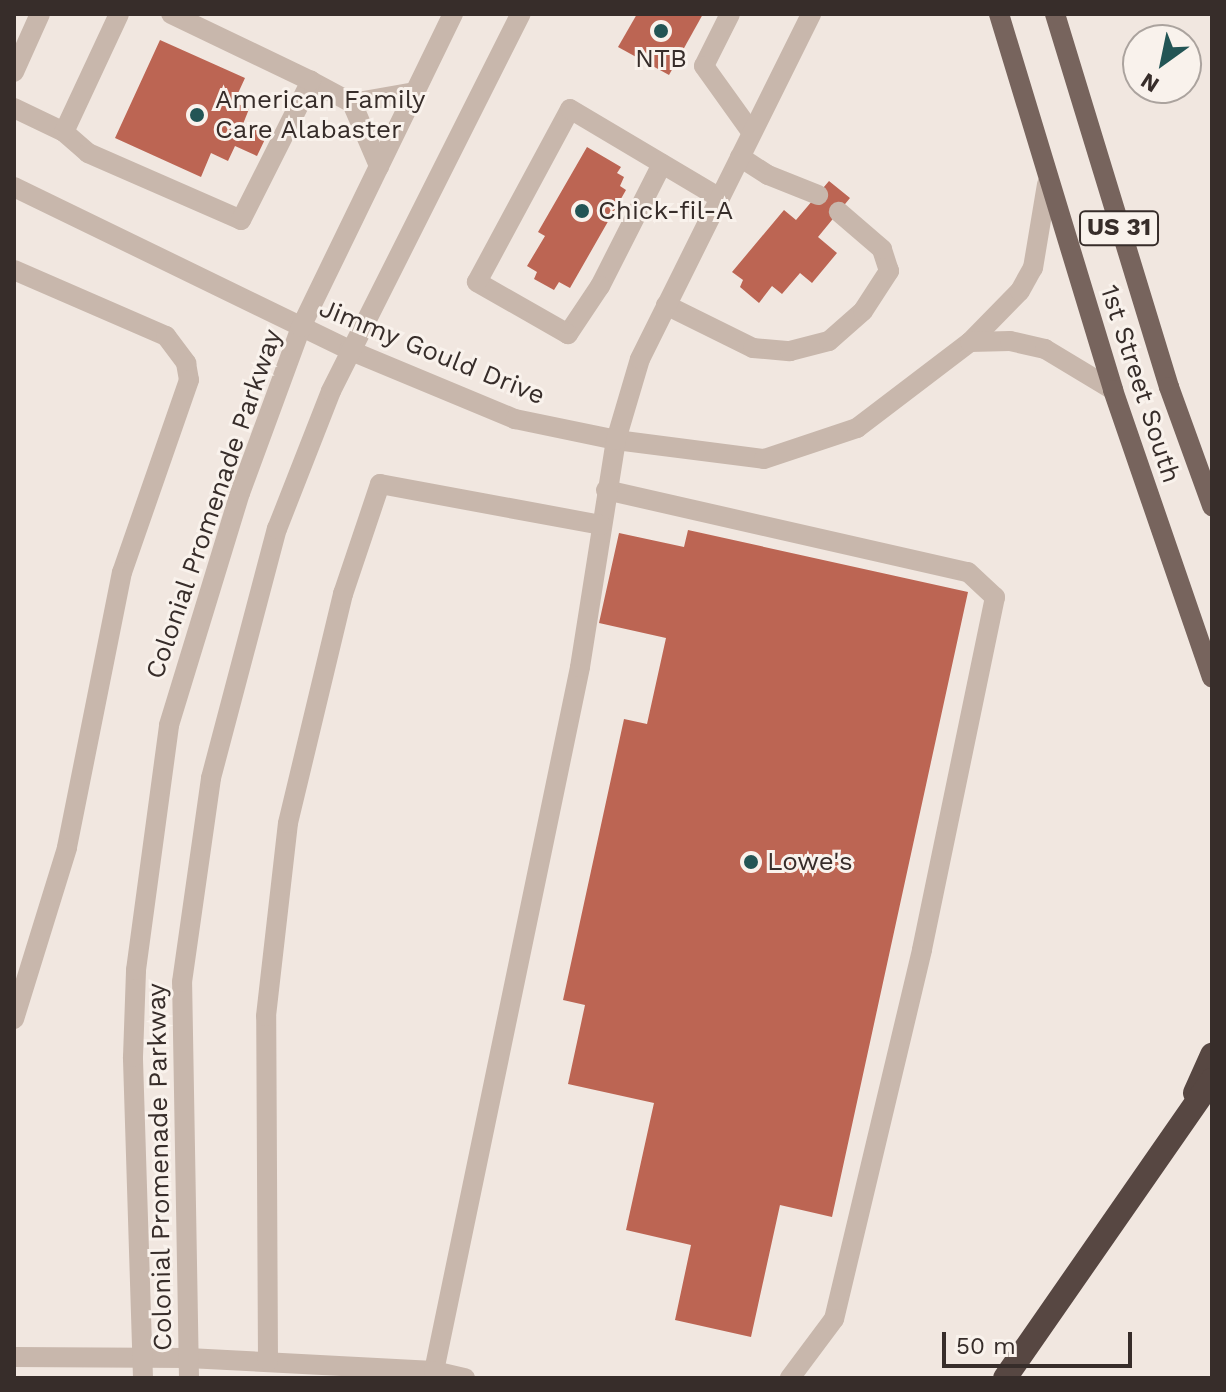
<!DOCTYPE html>
<html>
<head>
<meta charset="utf-8">
<style>
	body { margin:0 }
	#map { position:relative; width:1226px; height:1392px; overflow:hidden; background:#f1e7e0; font-family:"Work Sans",sans-serif }
	div>[style] { position:absolute }
	[style*='--x'] { left:calc(var(--x)*1px); top:calc(var(--y)*1px); width:calc(var(--w)*1px); rotate:calc(var(--a)*1deg) }
	.building>* { inset:0; background:#bc6553 }
	.minor>* { height:20px; margin:-10px; padding:0 10px; transform-origin:10px; border-radius:10px; background:#c8b7ac }
	.major>* { height:20px; margin:-10px; padding:0 10px; transform-origin:10px; border-radius:10px; background:#77645d }
	.highway>* { height:24px; margin:-12px; padding:0 12px; transform-origin:12px; border-radius:12px; background:#574742 }
	.dots>* { width:22px; height:22px; translate:-50% -50%; box-sizing:border-box; border:4px solid #f9f2ec; border-radius:50% }
	span { translate:-50% -50%; white-space:nowrap; text-align:center; line-height:1.15; -webkit-text-stroke:6px #f9f2ec; paint-order:stroke }
	.shield-label span { padding:2px 6px; background:#f9f2ec; border:2px solid; border-radius:6px; -webkit-text-stroke-width:0 }
	.shield-label { font-size:24px; color:#372d2a; font-weight:700 }
	.poi-label { font-size:26px; color:#372d2a }
	.left { translate:0 -50%; text-align:left }
	.street-label { font-size:26px; color:#372d2a }
	.frame { position:absolute; inset:0; border:16px solid #372d2a; pointer-events:none }
	.north { position:absolute; left:1122px; top:24px; width:80px; height:80px; box-sizing:border-box; background:#f9f2ec; border:2px solid #aba39e; border-radius:50%; rotate:213deg; font-size:22px; font-weight:700; line-height:32px; text-align:center; color:#372d2a }
	.north::after { content:''; display:block; margin:auto; width:28px; height:36px; background:#235555; clip-path:polygon(50% 0,100% 100%,50% 72%,0 100%) }
	.scale { position:absolute; left:942px; top:1332px; width:190px; height:36px; box-sizing:border-box; border:4px solid #372d2a; border-top:0; padding-left:10px; font-size:24px; line-height:28px; white-space:nowrap; color:#372d2a; -webkit-text-stroke:6px #f9f2ec; paint-order:stroke }
</style>
</head>
<body>
<div id="map">
	<div class="building">
		<i style="clip-path:polygon(637px 14px,703px 14px,669px 75px,618px 47px)"></i>
		<i style="clip-path:polygon(160px 40px,245px 78px,234px 102px,249px 109px,243px 124px,267px 135px,257px 156px,235px 146px,228px 161px,211px 153px,201px 177px,115px 138px)"></i>
		<i style="clip-path:polygon(587px 147px,621px 167px,617px 173px,624px 177px,620px 186px,626px 190px,570px 288px,559px 282px,554px 290px,534px 279px,537px 272px,527px 266px,545px 236px,538px 232px)"></i>
		<i style="clip-path:polygon(829px 181px,850px 198px,818px 237px,837px 253px,812px 283px,800px 273px,782px 294px,772px 286px,759px 303px,740px 287px,743px 280px,732px 272px,784px 210px,796px 220px)"></i>
		<i style="clip-path:polygon(688px 530px,968px 592px,832px 1217px,780px 1205px,751px 1337px,675px 1320px,691px 1245px,626px 1230px,654px 1103px,568px 1084px,585px 1005px,563px 1000px,624px 719px,647px 724px,666px 638px,599px 623px,619px 533px,684px 547px)"></i>
	</div>
	<div class="minor">
		<i style="--x:730;--y:14;--w:58;--a:116.6"></i>
		<i style="--x:704;--y:66;--w:82;--a:54.4"></i>
		<i style="--x:14;--y:72;--w:64;--a:-65.9"></i>
		<i style="--x:311;--y:81;--w:47;--a:28.2"></i>
		<i style="--x:352;--y:103;--w:69;--a:66.8"></i>
		<i style="--x:352;--y:103;--w:65;--a:-9.8"></i>
		<i style="--x:14;--y:108;--w:55;--a:25.6"></i>
		<i style="--x:64;--y:132;--w:32;--a:41"></i>
		<i style="--x:88;--y:153;--w:167;--a:23.6"></i>
		<i style="--x:241;--y:220;--w:156;--a:-63.3"></i>
		<i style="--x:311;--y:81;--w:155;--a:-154.4"></i>
		<i style="--x:64;--y:132;--w:130;--a:-65"></i>
		<i style="--x:740;--y:157;--w:33;--a:33"></i>
		<i style="--x:768;--y:175;--w:54;--a:21.8"></i>
		<i style="--x:662;--y:164;--w:137;--a:116.9"></i>
		<i style="--x:600;--y:286;--w:58;--a:123.7"></i>
		<i style="--x:568;--y:334;--w:105;--a:-150.3"></i>
		<i style="--x:477;--y:282;--w:196;--a:-61.7"></i>
		<i style="--x:570;--y:109;--w:174;--a:30.7"></i>
		<i style="--x:14;--y:187;--w:373;--a:25.9"></i>
		<i style="--x:349;--y:350;--w:180;--a:22.6"></i>
		<i style="--x:515;--y:419;--w:103;--a:11.7"></i>
		<i style="--x:616;--y:440;--w:149;--a:7.3"></i>
		<i style="--x:764;--y:459;--w:98;--a:-18.4"></i>
		<i style="--x:857;--y:428;--w:142;--a:-37.3"></i>
		<i style="--x:970;--y:342;--w:71;--a:-45.6"></i>
		<i style="--x:1020;--y:291;--w:26;--a:-61"></i>
		<i style="--x:1033;--y:268;--w:85;--a:-80.5"></i>
		<i style="--x:14;--y:270;--w:166;--a:23.5"></i>
		<i style="--x:166;--y:336;--w:34;--a:53"></i>
		<i style="--x:186;--y:363;--w:17;--a:80"></i>
		<i style="--x:189;--y:380;--w:203;--a:109.2"></i>
		<i style="--x:122;--y:572;--w:281;--a:101.3"></i>
		<i style="--x:67;--y:848;--w:179;--a:107.2"></i>
		<i style="--x:666;--y:305;--w:97;--a:26.3"></i>
		<i style="--x:753;--y:348;--w:37;--a:5"></i>
		<i style="--x:790;--y:351;--w:40;--a:-14.4"></i>
		<i style="--x:829;--y:341;--w:45;--a:-41.4"></i>
		<i style="--x:863;--y:311;--w:48;--a:-57"></i>
		<i style="--x:889;--y:271;--w:23;--a:-108"></i>
		<i style="--x:882;--y:249;--w:57;--a:-139.3"></i>
		<i style="--x:970;--y:342;--w:40;--a:-1.4"></i>
		<i style="--x:1010;--y:341;--w:36;--a:13"></i>
		<i style="--x:1045;--y:349;--w:79;--a:31.1"></i>
		<i style="--x:606;--y:490;--w:371;--a:12.8"></i>
		<i style="--x:968;--y:572;--w:37;--a:43"></i>
		<i style="--x:995;--y:597;--w:360;--a:101.7"></i>
		<i style="--x:922;--y:950;--w:379;--a:103.4"></i>
		<i style="--x:834;--y:1319;--w:74;--a:126.7"></i>
		<i style="--x:14;--y:1357;--w:174;--a:0.3"></i>
		<i style="--x:188;--y:1358;--w:246;--a:3"></i>
		<i style="--x:434;--y:1371;--w:719;--a:-78.28"></i>
		<i style="--x:580;--y:667;--w:230;--a:-81"></i>
		<i style="--x:616;--y:440;--w:84;--a:-73.5"></i>
		<i style="--x:640;--y:359;--w:385;--a:-63.6"></i>
		<i style="--x:268;--y:1361;--w:345;--a:-90.3"></i>
		<i style="--x:266;--y:1016;--w:194;--a:-83.5"></i>
		<i style="--x:288;--y:823;--w:236;--a:-76.5"></i>
		<i style="--x:343;--y:594;--w:116;--a:-71.4"></i>
		<i style="--x:380;--y:484;--w:225;--a:10.5"></i>
		<i style="--x:434;--y:1371;--w:32;--a:13"></i>
		<i style="--x:143;--y:1378;--w:321;--a:-91.8"></i>
		<i style="--x:133;--y:1057;--w:87;--a:-88"></i>
		<i style="--x:136;--y:970;--w:247;--a:-82.3"></i>
		<i style="--x:169;--y:725;--w:243;--a:-73"></i>
		<i style="--x:240;--y:493;--w:177;--a:-69.8"></i>
		<i style="--x:301;--y:327;--w:348;--a:-64.1"></i>
		<i style="--x:189;--y:1378;--w:396;--a:-91"></i>
		<i style="--x:182;--y:982;--w:206;--a:-81.9"></i>
		<i style="--x:211;--y:778;--w:258;--a:-75.2"></i>
		<i style="--x:277;--y:529;--w:148;--a:-68.6"></i>
		<i style="--x:331;--y:391;--w:422;--a:-63.3"></i>
	</div>
	<div class="major">
		<i style="--x:999;--y:14;--w:393;--a:73.1"></i>
		<i style="--x:1113;--y:390;--w:304;--a:71"></i>
		<i style="--x:1055;--y:14;--w:390;--a:73"></i>
		<i style="--x:1169;--y:387;--w:127;--a:70.1"></i>
	</div>
	<div class="highway">
		<i style="--x:1195;--y:1093;--w:42;--a:-65.9"></i>
		<i style="--x:1005;--y:1378;--w:363;--a:-55.2"></i>
	</div>
	<div class="dots">
		<i style="left:661px;top:31px;background:#235555"></i>
		<i style="left:197px;top:115px;background:#235555"></i>
		<i style="left:582px;top:211px;background:#235555"></i>
		<i style="left:751px;top:862px;background:#235555"></i>
	</div>
	<div class="shield-label">
		<span style="left:1119px;top:228px">US 31</span>
	</div>
	<div class="poi-label">
		<span style="left:661px;top:59px">NTB</span>
		<span class="left" style="left:215px;top:115px">American Family<br>Care Alabaster</span>
		<span class="left" style="left:598px;top:211px">Chick-fil-A</span>
		<span class="left" style="left:767px;top:862px">Lowe's</span>
	</div>
	<div class="street-label">
		<span style="left:432px;top:352px;rotate:22deg">Jimmy Gould Drive</span>
		<span style="left:1140px;top:384px;rotate:72deg">1st Street South</span>
		<span style="left:214px;top:504px;rotate:-71deg">Colonial Promenade Parkway</span>
		<span style="left:160px;top:1167px;rotate:-91deg">Colonial Promenade Parkway</span>
	</div>
	<div class="frame"></div>
	<div class="north">N</div>
	<div class="scale">50 m</div>
</div>
</body>
</html>
